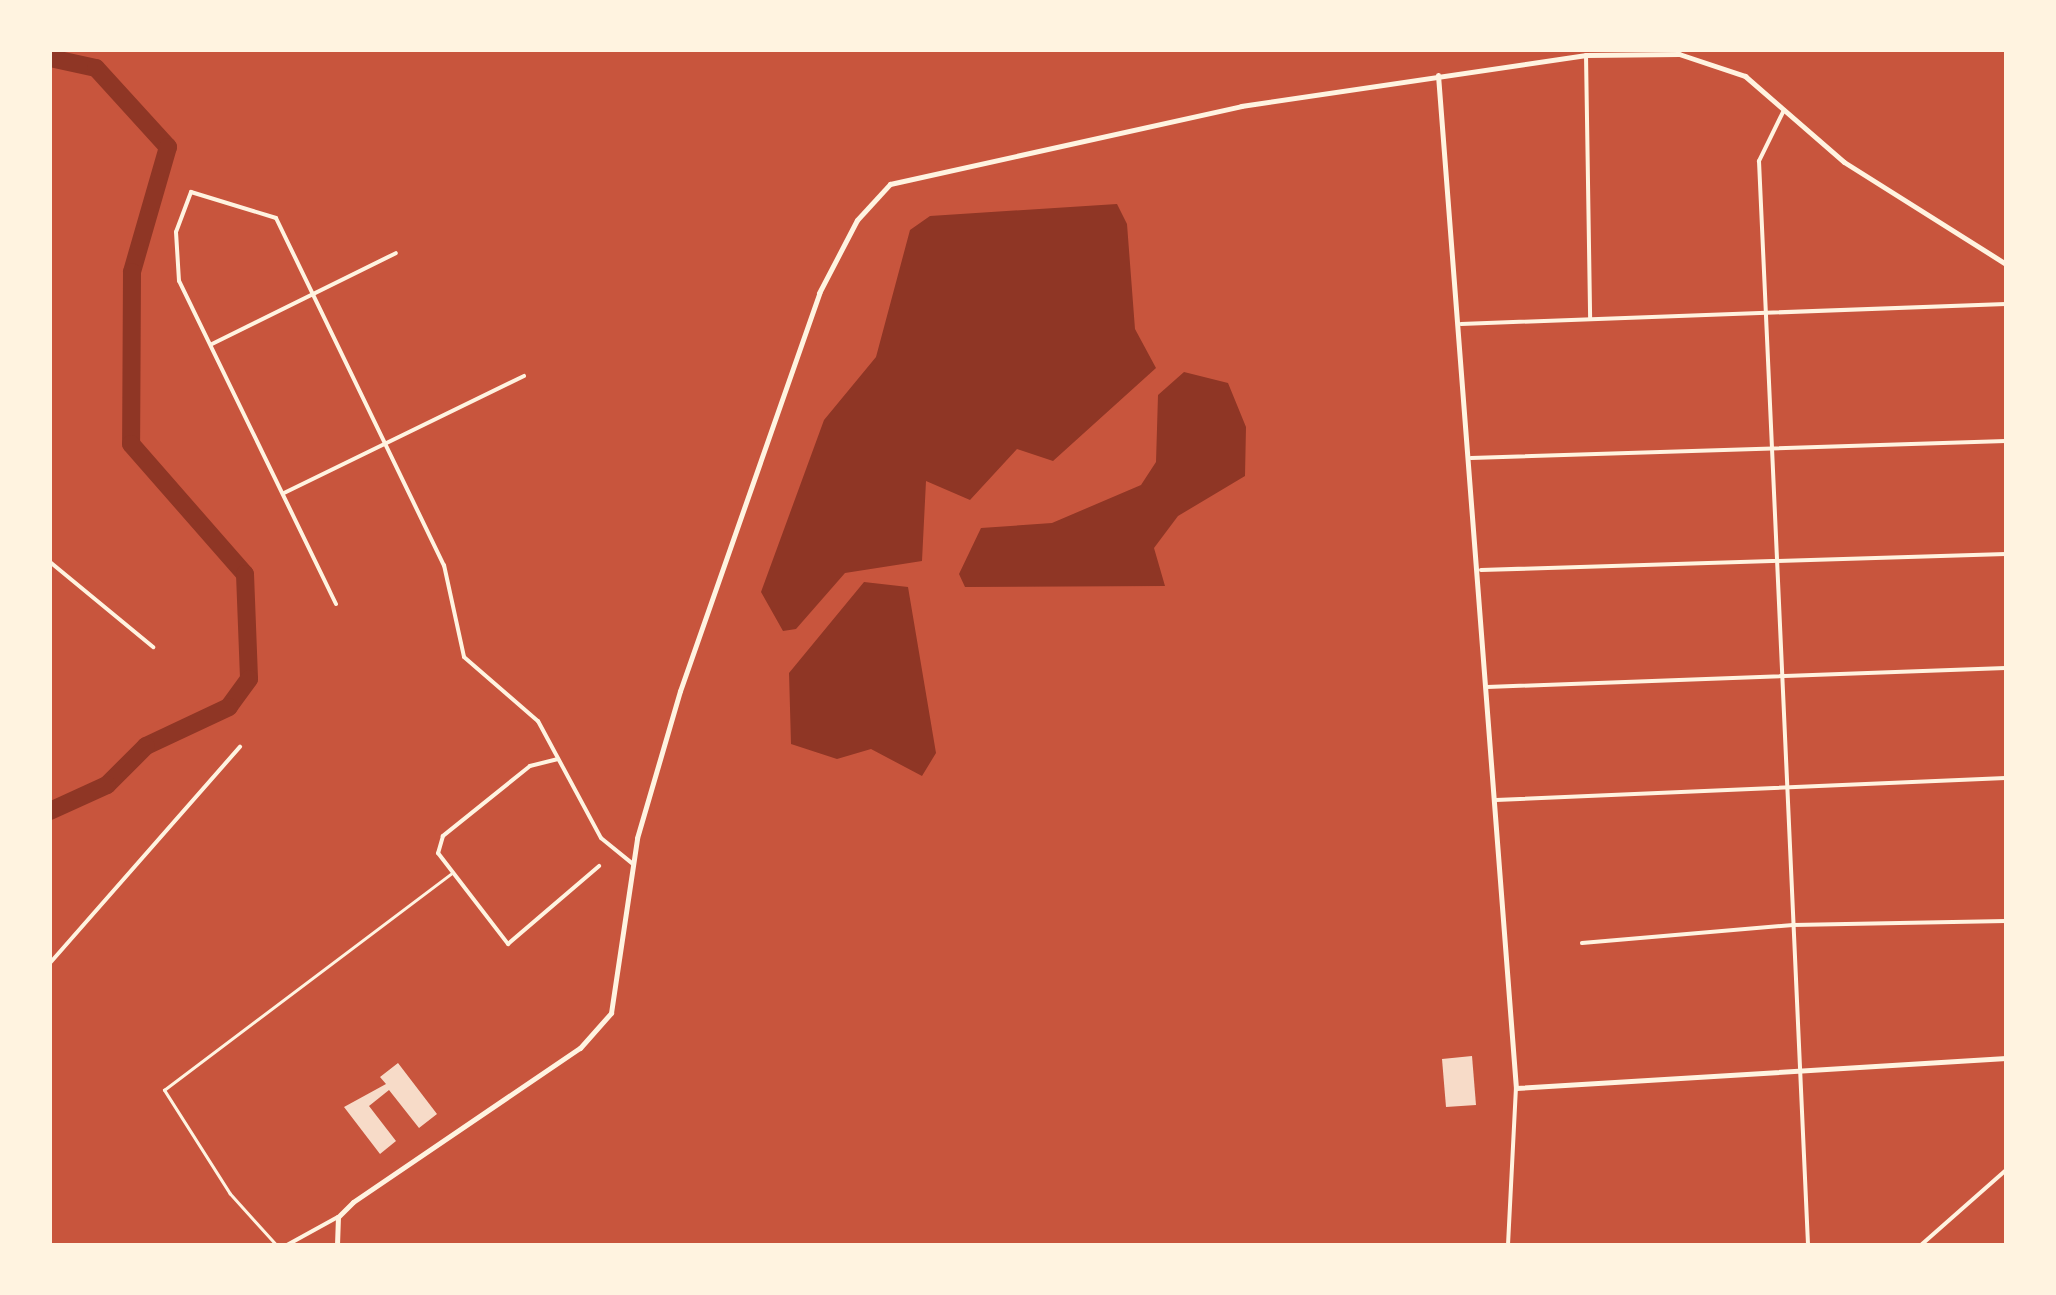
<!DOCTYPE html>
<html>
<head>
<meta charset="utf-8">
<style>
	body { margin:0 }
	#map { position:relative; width:2056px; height:1295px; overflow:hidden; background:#c8553d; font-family:Montserrat,sans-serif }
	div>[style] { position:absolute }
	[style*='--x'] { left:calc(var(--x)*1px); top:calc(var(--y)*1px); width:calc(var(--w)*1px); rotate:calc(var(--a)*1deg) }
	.water>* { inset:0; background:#8f3625 }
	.river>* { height:18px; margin:-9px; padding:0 9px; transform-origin:9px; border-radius:9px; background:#8f3625 }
	.building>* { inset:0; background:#f7dbc8 }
	.service>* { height:2.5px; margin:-1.25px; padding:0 1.25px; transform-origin:1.25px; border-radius:1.25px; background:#fff3e0 }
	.minor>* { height:4px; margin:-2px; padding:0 2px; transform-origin:2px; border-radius:2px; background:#fff3e0 }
	.tertiary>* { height:5px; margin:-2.5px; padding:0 2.5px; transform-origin:2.5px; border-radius:2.5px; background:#fff3e0 }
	span { translate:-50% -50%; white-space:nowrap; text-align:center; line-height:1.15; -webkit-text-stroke:8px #fff3e0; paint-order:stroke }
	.frame { position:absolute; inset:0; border:52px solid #fff3e0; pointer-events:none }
</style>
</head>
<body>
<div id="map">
	<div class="water">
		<i style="clip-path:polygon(1117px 204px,1127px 224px,1135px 329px,1156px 368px,1053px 461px,1017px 449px,970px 500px,926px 481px,922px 561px,845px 573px,796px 629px,783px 631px,761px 592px,824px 420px,876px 357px,910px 230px,930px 216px)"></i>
		<i style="clip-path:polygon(1184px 372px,1228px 383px,1246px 427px,1245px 476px,1178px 516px,1154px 548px,1165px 586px,965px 587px,959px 574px,981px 528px,1052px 523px,1141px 485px,1156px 462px,1158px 395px)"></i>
		<i style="clip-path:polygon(864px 582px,908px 587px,936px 753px,922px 776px,871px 749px,837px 759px,791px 744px,789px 673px)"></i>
	</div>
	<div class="river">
		<i style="--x:50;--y:58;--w:47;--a:12.3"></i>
		<i style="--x:96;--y:68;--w:107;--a:47.7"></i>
		<i style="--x:168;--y:147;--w:130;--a:106.1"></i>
		<i style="--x:132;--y:272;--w:172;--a:90.3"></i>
		<i style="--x:131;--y:444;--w:173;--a:48.8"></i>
		<i style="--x:245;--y:574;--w:105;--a:87.8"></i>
		<i style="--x:249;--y:679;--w:34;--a:126"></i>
		<i style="--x:229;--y:707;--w:92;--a:154.8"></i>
		<i style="--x:146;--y:746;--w:55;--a:135"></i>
		<i style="--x:107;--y:785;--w:63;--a:155.5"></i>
	</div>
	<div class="building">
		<i style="clip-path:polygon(1472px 1056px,1476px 1105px,1446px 1107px,1442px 1059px)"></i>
		<i style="clip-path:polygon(398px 1063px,437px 1114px,419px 1128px,389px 1090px,369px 1106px,396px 1141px,380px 1154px,344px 1107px,386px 1084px,380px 1077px)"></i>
	</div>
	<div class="service">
		<i style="--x:276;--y:1245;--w:69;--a:-132"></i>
		<i style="--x:230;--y:1194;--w:123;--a:-122.4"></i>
		<i style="--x:164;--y:1090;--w:359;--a:-37"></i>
	</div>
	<div class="minor">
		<i style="--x:1586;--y:55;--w:263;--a:89.1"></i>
		<i style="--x:1784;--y:110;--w:57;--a:116.1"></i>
		<i style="--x:1759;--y:161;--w:1085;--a:87.41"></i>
		<i style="--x:1461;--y:324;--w:545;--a:-2.1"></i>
		<i style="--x:212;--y:344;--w:205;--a:-26.3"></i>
		<i style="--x:1471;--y:458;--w:535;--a:-1.82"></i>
		<i style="--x:284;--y:493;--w:267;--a:-26"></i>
		<i style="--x:50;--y:562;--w:134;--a:39.5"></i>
		<i style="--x:1481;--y:570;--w:525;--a:-1.75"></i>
		<i style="--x:336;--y:604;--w:359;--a:-115.9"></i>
		<i style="--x:179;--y:281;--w:49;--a:-93.5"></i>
		<i style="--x:176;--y:232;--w:43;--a:-69.4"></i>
		<i style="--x:191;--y:192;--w:89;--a:17"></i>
		<i style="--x:276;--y:218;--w:386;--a:64.2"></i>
		<i style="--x:444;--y:565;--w:94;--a:77.7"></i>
		<i style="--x:464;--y:657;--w:98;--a:40.9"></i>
		<i style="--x:538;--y:721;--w:133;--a:61.7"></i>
		<i style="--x:601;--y:838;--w:41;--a:39.1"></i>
		<i style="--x:1487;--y:687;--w:519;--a:-2.1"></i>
		<i style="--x:558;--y:759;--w:29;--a:166"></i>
		<i style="--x:530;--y:766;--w:112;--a:141.2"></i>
		<i style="--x:443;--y:836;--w:18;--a:106"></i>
		<i style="--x:438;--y:853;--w:115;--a:52.4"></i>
		<i style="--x:508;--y:944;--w:120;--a:-40.6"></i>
		<i style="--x:1496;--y:800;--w:510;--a:-2.47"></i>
		<i style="--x:1582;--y:943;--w:212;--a:-4.9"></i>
		<i style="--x:1793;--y:925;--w:213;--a:-1.1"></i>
		<i style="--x:50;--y:963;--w:288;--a:-48.7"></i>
		<i style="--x:287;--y:1245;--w:58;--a:-28.8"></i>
		<i style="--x:1508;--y:1245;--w:157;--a:-87.1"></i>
		<i style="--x:1921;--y:1245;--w:113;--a:-41.4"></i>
	</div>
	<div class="tertiary">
		<i style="--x:1438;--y:75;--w:1016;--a:85.6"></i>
		<i style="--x:1516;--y:1088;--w:491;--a:-3.5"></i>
		<i style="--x:337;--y:1245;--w:28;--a:-88"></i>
		<i style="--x:338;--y:1217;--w:21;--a:-45"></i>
		<i style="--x:353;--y:1202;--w:274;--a:-34.2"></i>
		<i style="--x:580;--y:1048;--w:47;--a:-48.5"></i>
		<i style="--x:611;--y:1013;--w:177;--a:-81.5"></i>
		<i style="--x:637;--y:838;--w:153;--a:-73.7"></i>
		<i style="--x:680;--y:691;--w:422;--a:-70.7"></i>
		<i style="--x:819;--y:293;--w:82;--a:-62.5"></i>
		<i style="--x:857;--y:220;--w:49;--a:-47.5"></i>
		<i style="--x:890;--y:184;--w:360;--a:-12.5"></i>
		<i style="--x:1241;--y:106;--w:349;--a:-8.4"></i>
		<i style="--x:1586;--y:55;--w:93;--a:-0.6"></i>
		<i style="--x:1679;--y:54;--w:70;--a:18.4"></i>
		<i style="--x:1745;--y:76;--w:131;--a:41"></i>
		<i style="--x:1844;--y:162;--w:191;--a:32.2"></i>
	</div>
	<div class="frame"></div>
</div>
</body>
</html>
